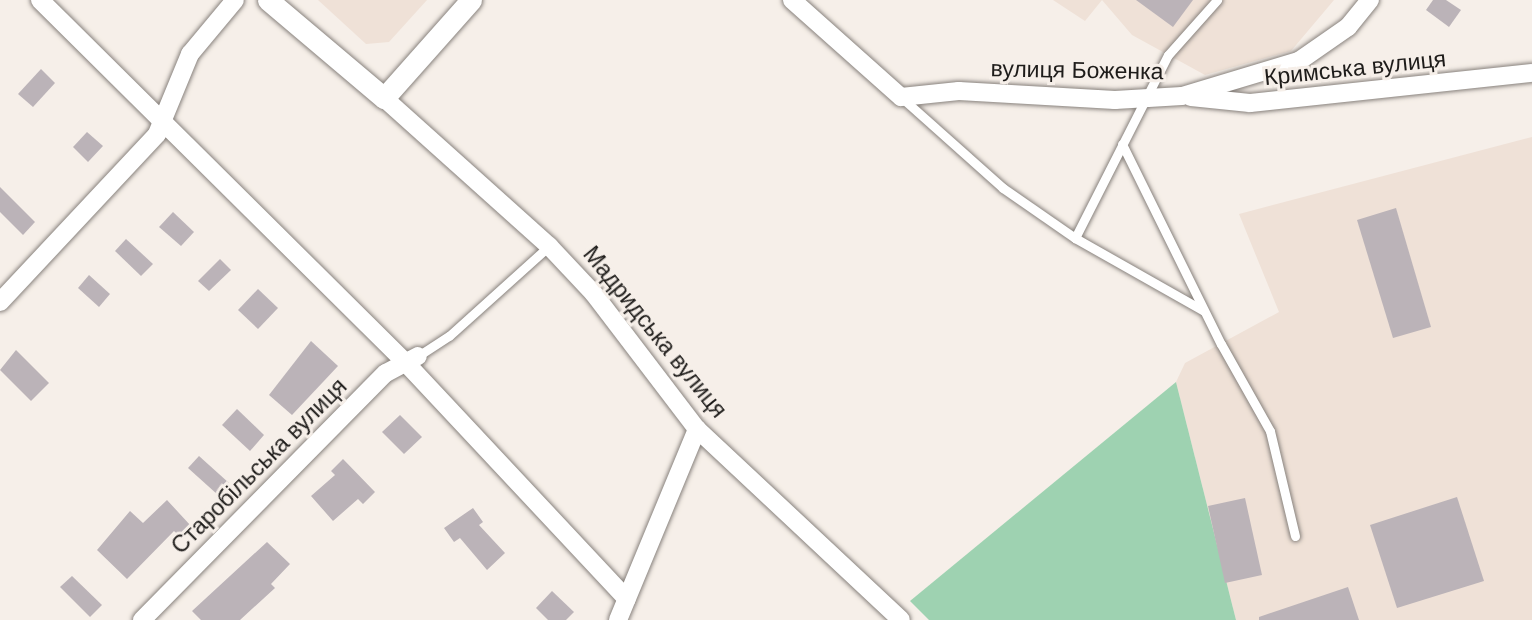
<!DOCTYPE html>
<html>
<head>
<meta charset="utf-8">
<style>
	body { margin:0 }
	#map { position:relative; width:1532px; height:620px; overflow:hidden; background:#f6efe9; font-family:Arial,sans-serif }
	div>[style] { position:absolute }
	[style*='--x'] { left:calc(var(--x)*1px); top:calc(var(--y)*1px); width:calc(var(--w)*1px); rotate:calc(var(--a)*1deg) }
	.built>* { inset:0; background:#efe1d7 }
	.green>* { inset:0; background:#9ed2b1 }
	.building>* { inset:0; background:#bbb3b8 }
	.roads { filter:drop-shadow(0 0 2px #88827d) drop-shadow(0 0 2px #88827d) }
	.service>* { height:9px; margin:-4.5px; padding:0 4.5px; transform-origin:4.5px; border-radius:4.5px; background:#fff }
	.minor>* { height:18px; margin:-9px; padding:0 9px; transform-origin:9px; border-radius:9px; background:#fff }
	.tertiary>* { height:21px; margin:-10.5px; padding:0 10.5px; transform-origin:10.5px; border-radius:10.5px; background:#fff }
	span { translate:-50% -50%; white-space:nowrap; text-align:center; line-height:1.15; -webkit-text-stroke:6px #f6efe9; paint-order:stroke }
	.street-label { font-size:23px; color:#1e1c1a }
</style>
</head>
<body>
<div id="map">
	<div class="built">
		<i style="clip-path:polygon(318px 0,427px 0,389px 42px,366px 44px)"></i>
		<i style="clip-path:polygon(1053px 0,1334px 0,1291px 51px,1205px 75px,1132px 35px,1102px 0,1085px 21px)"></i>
		<i style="clip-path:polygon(1532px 137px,1532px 620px,1236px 620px,1176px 382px,1185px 363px,1279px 312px,1239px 214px)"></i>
	</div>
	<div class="green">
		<i style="clip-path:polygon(1176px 382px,1236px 620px,929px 620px,910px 601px)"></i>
	</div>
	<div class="building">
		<i style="clip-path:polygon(1136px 0,1193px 0,1173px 27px)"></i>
		<i style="clip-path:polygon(1433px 0,1446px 0,1461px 10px,1449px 27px,1426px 10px)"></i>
		<i style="clip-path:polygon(41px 69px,55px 83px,33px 107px,18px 94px)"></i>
		<i style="clip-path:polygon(87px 132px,103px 146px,88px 162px,73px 147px)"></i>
		<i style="clip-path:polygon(0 187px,35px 222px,23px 235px,0 212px)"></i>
		<i style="clip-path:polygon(1396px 208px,1431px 327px,1393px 338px,1357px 220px)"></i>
		<i style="clip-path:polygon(173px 212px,194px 232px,181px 246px,159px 227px)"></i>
		<i style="clip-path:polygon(126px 239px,153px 264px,141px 276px,115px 251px)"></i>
		<i style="clip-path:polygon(220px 259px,231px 270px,209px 291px,198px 281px)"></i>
		<i style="clip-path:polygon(89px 275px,110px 294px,99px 307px,78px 288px)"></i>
		<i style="clip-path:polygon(258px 289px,278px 308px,258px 329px,238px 310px)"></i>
		<i style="clip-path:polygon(311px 341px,338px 366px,292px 415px,269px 395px)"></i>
		<i style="clip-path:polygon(16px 350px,49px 383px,31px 401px,0 370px)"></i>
		<i style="clip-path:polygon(237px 409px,264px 435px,250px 451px,222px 425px)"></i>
		<i style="clip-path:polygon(400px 415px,422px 437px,404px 454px,382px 432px)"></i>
		<i style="clip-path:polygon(199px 456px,229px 483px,218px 495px,188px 468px)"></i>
		<i style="clip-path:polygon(343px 459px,375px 492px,363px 504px,358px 499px,333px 521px,311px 496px,335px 475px,331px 471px)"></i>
		<i style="clip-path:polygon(1457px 497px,1484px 581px,1397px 608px,1370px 525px)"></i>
		<i style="clip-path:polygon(1245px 498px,1262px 575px,1225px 583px,1208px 506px)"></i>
		<i style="clip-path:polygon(167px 500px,191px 526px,180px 537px,174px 531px,127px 579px,97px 550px,130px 511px,143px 523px)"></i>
		<i style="clip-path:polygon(473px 508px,483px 522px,479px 525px,505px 553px,487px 570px,460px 538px,454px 542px,444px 528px)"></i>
		<i style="clip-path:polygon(267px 542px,290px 564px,271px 584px,275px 588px,240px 620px,201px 620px,192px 611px)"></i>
		<i style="clip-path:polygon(72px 576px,102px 605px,90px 617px,60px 587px)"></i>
		<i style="clip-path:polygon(1348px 587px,1359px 620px,1259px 620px,1259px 617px)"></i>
		<i style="clip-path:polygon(552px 591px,574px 612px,566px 620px,548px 620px,536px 608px)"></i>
	</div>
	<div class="roads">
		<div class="service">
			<i style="--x:902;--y:98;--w:135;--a:41.7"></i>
			<i style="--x:1003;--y:188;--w:88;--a:34.8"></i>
			<i style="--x:1075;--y:238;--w:148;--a:29.5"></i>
			<i style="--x:1122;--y:144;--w:223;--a:63.7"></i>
			<i style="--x:1221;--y:344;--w:100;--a:60.6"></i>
			<i style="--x:1270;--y:431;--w:108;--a:76.6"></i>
			<i style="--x:1075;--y:238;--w:205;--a:-63.1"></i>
			<i style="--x:1168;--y:55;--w:74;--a:-48.3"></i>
			<i style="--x:418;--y:356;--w:37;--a:-33"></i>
			<i style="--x:449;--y:336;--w:135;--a:-42"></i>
		</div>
		<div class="minor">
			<i style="--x:40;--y:0;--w:515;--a:44.76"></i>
			<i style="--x:406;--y:363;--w:323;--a:46.9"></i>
			<i style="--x:792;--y:0;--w:146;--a:41.7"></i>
			<i style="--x:901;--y:97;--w:58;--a:-5.9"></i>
			<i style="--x:959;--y:91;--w:156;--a:3.3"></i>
			<i style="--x:1115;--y:100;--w:67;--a:-3.4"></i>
			<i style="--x:1182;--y:96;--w:122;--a:-16.7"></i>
			<i style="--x:1299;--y:61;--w:60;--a:-34.8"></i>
			<i style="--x:1348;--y:27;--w:35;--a:-51"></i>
			<i style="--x:1191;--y:97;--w:59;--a:5.8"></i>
			<i style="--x:1250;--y:103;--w:284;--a:-6.1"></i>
			<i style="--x:384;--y:98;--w:222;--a:41.9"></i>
			<i style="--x:549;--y:246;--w:66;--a:46.8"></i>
			<i style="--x:594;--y:294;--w:170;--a:52.7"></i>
			<i style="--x:697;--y:429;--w:279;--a:43.1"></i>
			<i style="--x:0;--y:302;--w:230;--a:-46.9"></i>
			<i style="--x:157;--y:134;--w:87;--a:-67.6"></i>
			<i style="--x:190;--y:54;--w:70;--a:-50.2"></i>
			<i style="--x:142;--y:620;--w:347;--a:-45.4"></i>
			<i style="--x:386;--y:373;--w:36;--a:-28"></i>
			<i style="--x:618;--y:620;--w:207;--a:-67.5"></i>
		</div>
		<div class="tertiary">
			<i style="--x:268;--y:0;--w:152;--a:40.2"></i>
			<i style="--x:384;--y:98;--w:131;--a:-48.4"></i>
		</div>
	</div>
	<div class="street-label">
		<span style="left:1355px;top:68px;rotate:-6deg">Кримська вулиця</span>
		<span style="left:1077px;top:70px;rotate:1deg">вулиця Боженка</span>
		<span style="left:655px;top:332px;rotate:51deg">Мадридська вулиця</span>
		<span style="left:259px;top:466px;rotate:-45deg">Старобільська вулиця</span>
	</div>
</div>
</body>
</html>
